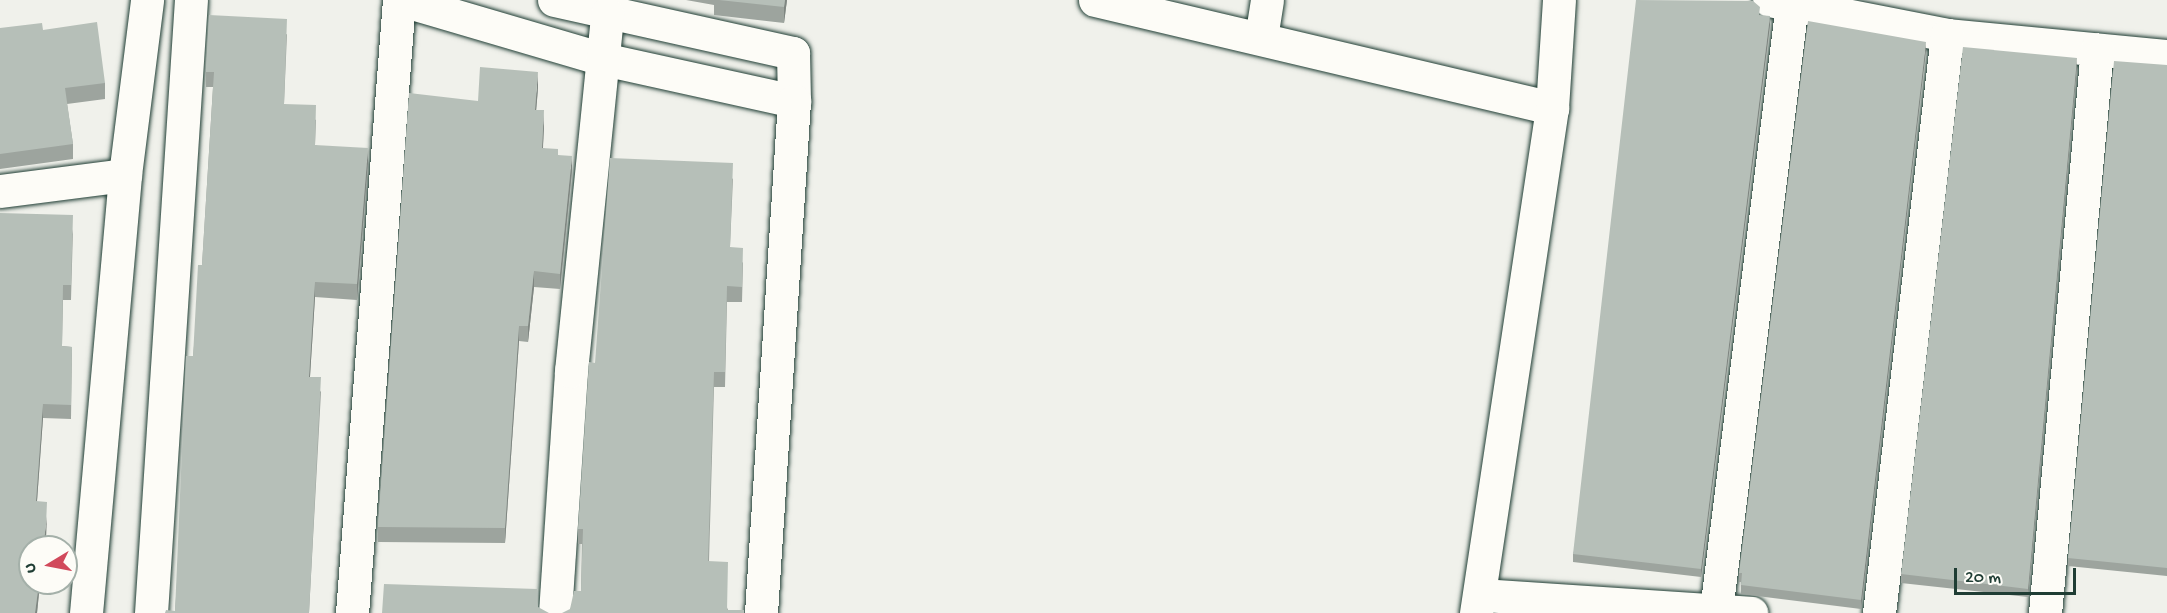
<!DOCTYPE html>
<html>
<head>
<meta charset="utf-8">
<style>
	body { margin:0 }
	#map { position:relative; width:2167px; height:613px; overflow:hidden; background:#f0f1eb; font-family:"Gochi Hand",sans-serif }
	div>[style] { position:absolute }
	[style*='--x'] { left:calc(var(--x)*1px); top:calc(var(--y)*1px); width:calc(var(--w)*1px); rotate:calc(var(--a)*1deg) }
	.roads { filter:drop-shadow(0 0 2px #1f3d34) drop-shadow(0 0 2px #1f3d34) }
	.minor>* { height:33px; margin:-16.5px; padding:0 16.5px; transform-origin:16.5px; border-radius:16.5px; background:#fdfcf7 }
	.wall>* { inset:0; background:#9da49e }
	.shaded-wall>* { inset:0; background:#7f8681 }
	.building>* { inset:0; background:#b6bfb8 }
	span { translate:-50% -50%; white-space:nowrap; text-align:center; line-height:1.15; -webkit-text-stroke:4.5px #fdfcf7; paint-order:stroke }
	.north { position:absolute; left:18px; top:535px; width:60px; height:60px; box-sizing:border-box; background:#fdfcf7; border:2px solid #a4b0a9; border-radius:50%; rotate:260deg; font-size:16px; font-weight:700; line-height:24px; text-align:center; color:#1f3d34 }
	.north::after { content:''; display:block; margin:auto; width:21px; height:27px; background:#d1495b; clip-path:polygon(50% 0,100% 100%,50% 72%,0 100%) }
	.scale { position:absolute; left:1954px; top:568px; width:122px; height:27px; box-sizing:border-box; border:3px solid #1f3d34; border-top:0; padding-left:8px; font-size:18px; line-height:21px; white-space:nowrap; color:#1f3d34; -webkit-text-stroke:4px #fdfcf7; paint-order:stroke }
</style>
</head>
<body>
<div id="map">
	<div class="roads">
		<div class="minor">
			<i style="--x:402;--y:0;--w:209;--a:16.4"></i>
			<i style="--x:603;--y:59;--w:196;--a:12.4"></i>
			<i style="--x:554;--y:0;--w:245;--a:12.5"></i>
			<i style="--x:793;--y:53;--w:48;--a:88.8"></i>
			<i style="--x:794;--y:101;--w:513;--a:93.69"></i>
			<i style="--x:1095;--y:0;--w:470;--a:13.3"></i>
			<i style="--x:1769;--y:0;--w:181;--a:11.1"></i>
			<i style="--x:1947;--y:35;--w:221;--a:5.5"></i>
			<i style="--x:1261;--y:38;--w:38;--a:-81"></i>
			<i style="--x:0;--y:191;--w:126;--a:-7.3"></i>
			<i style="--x:1482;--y:595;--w:270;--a:3.8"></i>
			<i style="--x:1716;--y:611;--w:613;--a:-82.87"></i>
			<i style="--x:86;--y:613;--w:440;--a:-84.9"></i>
			<i style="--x:125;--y:175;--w:176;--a:-82.8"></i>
			<i style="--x:151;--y:613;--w:614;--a:-86.27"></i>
			<i style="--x:352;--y:613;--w:615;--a:-85.62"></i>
			<i style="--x:555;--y:613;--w:243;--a:-86.2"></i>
			<i style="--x:571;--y:371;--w:359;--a:-84.2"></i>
			<i style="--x:1476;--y:613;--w:511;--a:-81.44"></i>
			<i style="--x:1552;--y:108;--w:108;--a:-86.3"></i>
			<i style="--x:1879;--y:613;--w:582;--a:-83.29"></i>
			<i style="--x:2045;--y:613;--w:566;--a:-84.73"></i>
		</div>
	</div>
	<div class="wall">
		<i style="clip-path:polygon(686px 0,787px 0,784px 23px,714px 15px,714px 5px)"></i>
		<i style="clip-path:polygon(1760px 15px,1770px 25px,1701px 577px,1573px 562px,1573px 554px)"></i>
		<i style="clip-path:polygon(0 28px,43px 30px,105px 83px,105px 99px,67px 104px,73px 144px,73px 159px,0 169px)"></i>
		<i style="clip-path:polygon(287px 34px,284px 104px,316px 120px,315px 145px,368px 163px,357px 300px,315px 297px,310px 377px,321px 392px,309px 613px,165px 613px,175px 611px,193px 356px,202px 265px,213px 87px,206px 87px,206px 72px)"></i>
		<i style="clip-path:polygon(1926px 50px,1861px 609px,1741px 594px,1741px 582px,1739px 582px,1739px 573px)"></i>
		<i style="clip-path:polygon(2167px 65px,2167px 576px,2068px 566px,2068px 558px)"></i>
		<i style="clip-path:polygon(2077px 66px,2028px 597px,1901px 583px,1901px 574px)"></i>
		<i style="clip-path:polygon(538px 88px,536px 110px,544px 126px,543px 148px,558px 155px,572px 171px,560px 289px,534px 287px,528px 342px,519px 341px,505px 543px,378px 542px,378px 527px)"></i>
		<i style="clip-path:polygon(733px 178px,730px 247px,743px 263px,742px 302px,727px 302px,725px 387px,714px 387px,709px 561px,728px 610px,570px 609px,581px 591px,582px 544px,578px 544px,578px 529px,595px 363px)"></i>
		<i style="clip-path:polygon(73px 229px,71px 300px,63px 300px,62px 346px,72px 347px,71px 419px,43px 418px,37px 501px,46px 540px,30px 583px,40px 583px,37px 613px,0 613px)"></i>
	</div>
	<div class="shaded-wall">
		<i style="clip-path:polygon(785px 0,787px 0,784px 23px,784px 7px)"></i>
		<i style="clip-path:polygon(1770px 16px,1770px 25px,1701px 577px,1701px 569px)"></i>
		<i style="clip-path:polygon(1926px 42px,1926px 50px,1861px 609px,1861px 600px)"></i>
		<i style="clip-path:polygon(2077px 58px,2077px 66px,2028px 597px,2028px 589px)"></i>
		<i style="clip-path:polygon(538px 72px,538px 88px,535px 125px,535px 110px)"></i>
		<i style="clip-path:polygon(544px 110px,544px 126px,542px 163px,542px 148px)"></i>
		<i style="clip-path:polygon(368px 148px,368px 163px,357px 300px,357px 284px)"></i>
		<i style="clip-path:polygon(572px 156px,572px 171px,560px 289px,560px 274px)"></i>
		<i style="clip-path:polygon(534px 271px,534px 287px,528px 342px,528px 326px)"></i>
		<i style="clip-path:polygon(315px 282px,315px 297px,309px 392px,309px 377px)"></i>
		<i style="clip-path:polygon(519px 326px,519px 341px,505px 543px,505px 528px)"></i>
		<i style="clip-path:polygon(43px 404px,43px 418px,36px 515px,36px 501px)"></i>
		<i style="clip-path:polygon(47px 516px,46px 540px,45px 547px,43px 547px)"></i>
		<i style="clip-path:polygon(39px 583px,40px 583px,37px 613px,35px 613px)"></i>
	</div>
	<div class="building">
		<i style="clip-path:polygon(719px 0,785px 0,784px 7px)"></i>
		<i style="clip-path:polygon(1636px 0,1753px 1px,1760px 7px,1759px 15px,1770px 16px,1701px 569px,1573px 554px)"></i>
		<i style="clip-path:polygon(209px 15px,287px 19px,284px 104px,316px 105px,315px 145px,368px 148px,357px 284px,315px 282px,309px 377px,321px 377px,309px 613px,165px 613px,166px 610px,175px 611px,186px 356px,193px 356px,198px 265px,202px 265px,214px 72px,206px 72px)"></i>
		<i style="clip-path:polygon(1808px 21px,1926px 42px,1861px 600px,1741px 585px,1742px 573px,1739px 573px)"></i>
		<i style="clip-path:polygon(97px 22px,105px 83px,65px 88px,73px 144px,0 154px,0 28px,42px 23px,43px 30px)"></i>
		<i style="clip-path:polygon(1963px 47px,2077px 58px,2028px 589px,1901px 574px)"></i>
		<i style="clip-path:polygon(2114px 61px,2167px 65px,2167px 568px,2068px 558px)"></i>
		<i style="clip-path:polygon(480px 67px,538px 72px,535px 110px,544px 110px,542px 148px,558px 149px,558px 155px,572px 156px,560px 274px,534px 271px,528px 326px,519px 326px,505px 528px,378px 527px,409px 93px,478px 101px)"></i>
		<i style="clip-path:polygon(610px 158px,733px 163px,730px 247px,743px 248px,742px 287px,727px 286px,725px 372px,714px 372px,708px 561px,728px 562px,727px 610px,744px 610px,744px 613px,562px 613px,570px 609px,574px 591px,581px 591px,583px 529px,578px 529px,589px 362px,595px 363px)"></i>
		<i style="clip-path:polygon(0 213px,73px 215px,71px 285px,63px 285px,62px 346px,72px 347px,71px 405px,43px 404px,36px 501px,47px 502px,46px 525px,43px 547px,30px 547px,30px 583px,39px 583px,35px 613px,0 613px)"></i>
		<i style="clip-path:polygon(384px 584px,537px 589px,538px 607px,549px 613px,382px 613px)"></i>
	</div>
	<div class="north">U</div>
	<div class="scale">20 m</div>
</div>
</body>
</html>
